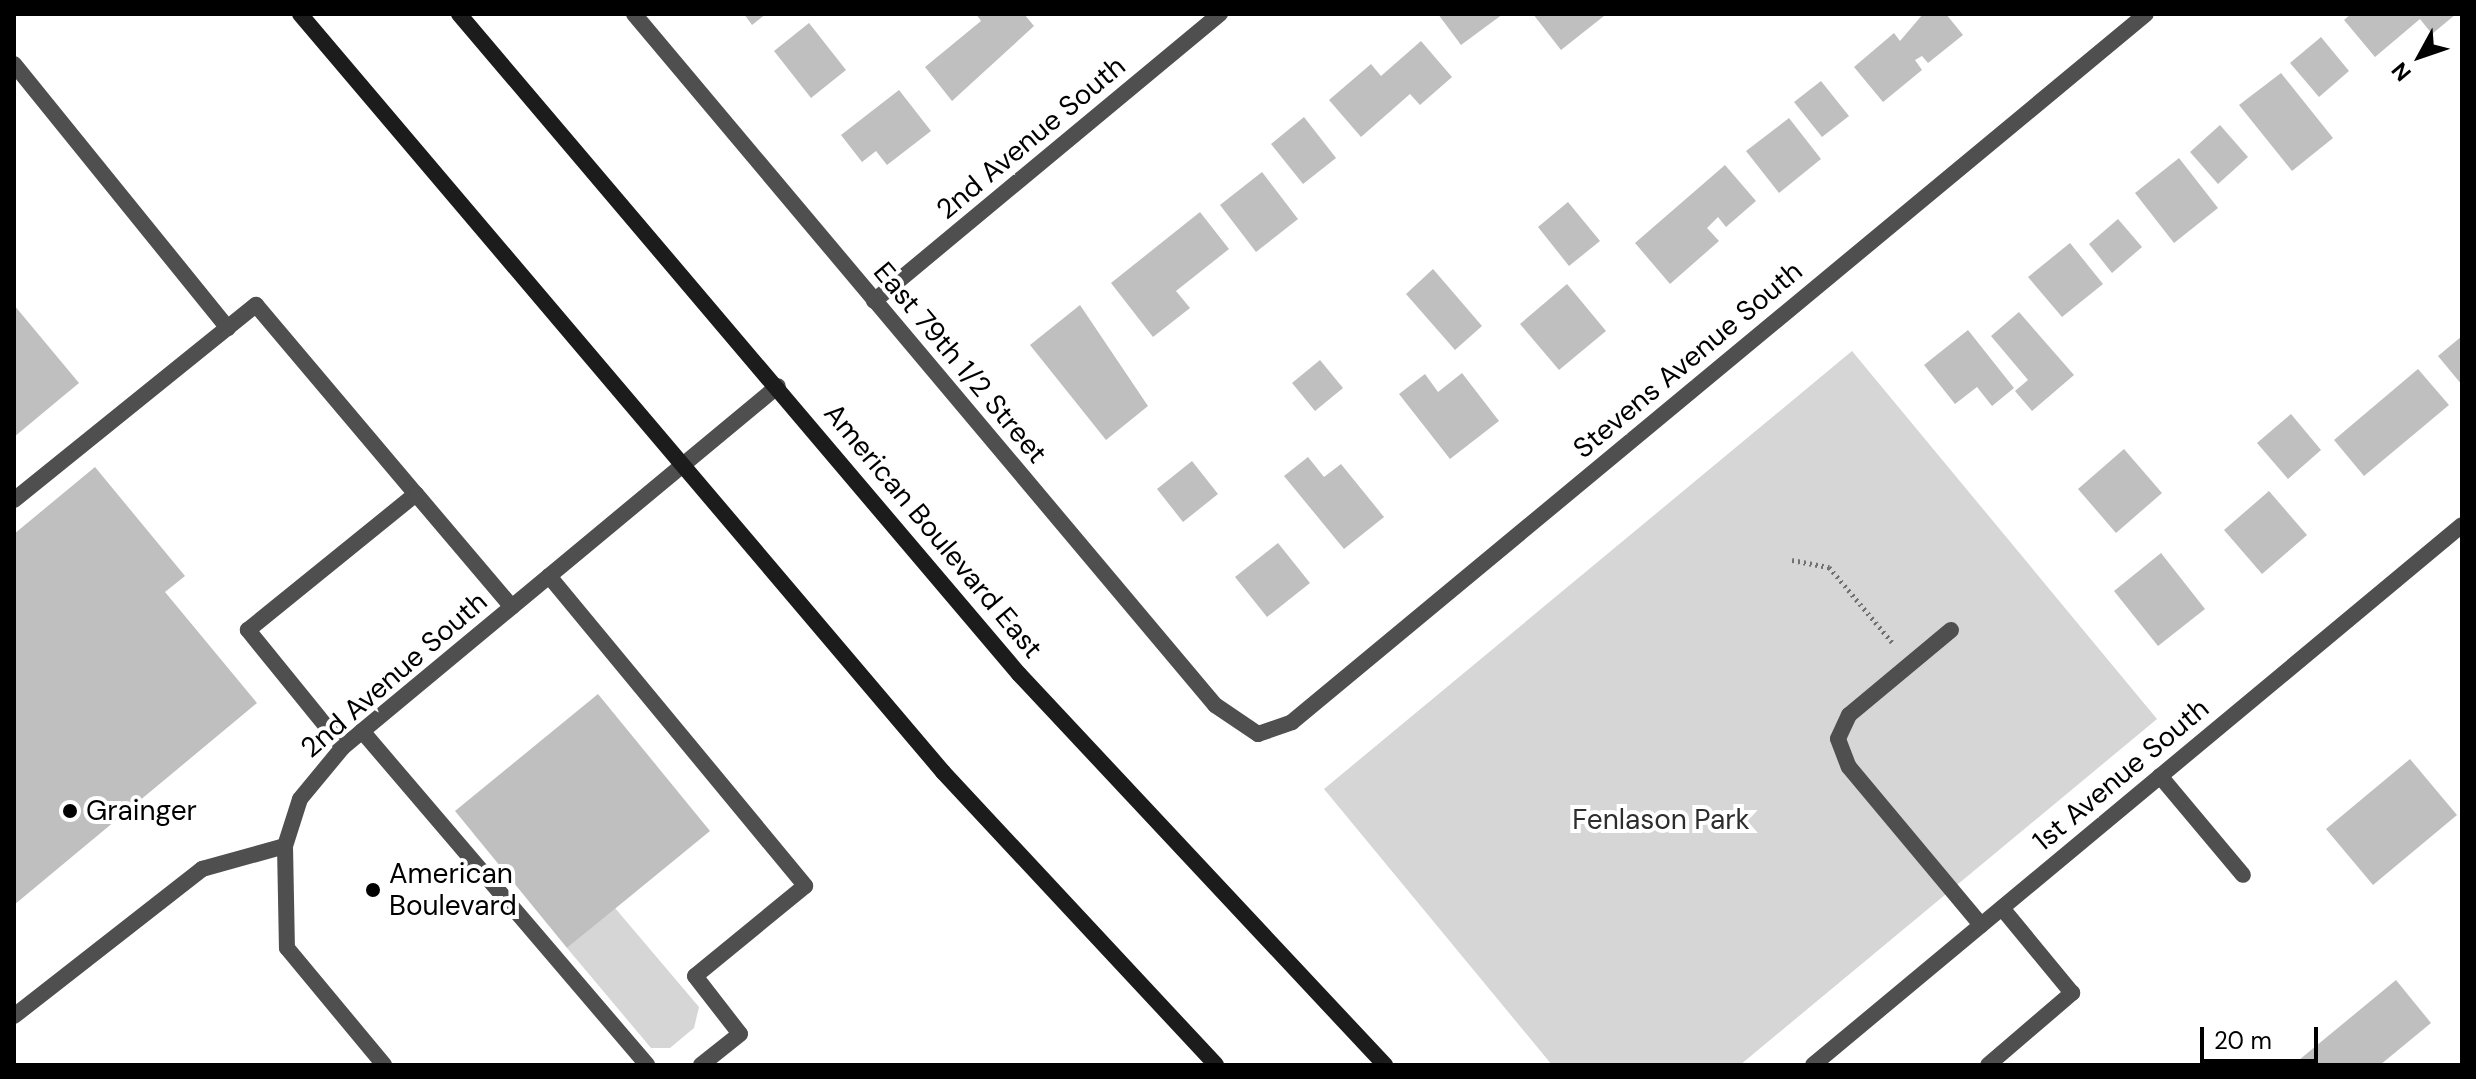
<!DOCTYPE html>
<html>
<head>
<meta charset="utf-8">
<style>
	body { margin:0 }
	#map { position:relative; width:2476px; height:1079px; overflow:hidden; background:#fff; font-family:"DM Sans",sans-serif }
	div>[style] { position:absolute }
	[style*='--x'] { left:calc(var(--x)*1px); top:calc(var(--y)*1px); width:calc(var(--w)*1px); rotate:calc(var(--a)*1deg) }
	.green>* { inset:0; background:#d6d6d6 }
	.building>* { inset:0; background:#bfbfbf }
	.path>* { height:5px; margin-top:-2.5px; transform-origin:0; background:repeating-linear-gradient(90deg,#717171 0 2px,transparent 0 6px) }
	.service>* { height:16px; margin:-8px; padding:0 8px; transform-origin:8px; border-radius:8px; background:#4f4f4f }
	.minor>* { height:16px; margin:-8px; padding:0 8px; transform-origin:8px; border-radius:8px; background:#4f4f4f }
	.secondary>* { height:16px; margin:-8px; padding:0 8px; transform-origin:8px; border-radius:8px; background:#1c1c1c }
	.dots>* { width:22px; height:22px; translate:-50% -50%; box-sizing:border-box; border:4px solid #fff; border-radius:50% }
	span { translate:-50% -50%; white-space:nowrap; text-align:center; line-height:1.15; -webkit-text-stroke:8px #fff; paint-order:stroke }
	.street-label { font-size:28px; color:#000 }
	.poi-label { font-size:28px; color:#000 }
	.left { translate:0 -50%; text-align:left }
	.park-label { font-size:28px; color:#2d2d2d }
	.frame { position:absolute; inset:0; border:16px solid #000; pointer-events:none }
	.north { position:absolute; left:2380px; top:16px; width:80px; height:80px; -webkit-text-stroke:6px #fff; paint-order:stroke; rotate:230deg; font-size:22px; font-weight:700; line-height:32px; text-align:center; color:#000 }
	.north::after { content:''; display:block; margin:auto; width:28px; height:36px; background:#000; clip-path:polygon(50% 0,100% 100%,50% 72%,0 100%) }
	.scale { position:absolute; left:2200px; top:1027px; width:118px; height:36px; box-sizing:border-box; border:4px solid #000; border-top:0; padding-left:10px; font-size:24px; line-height:28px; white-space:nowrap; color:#000; -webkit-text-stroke:6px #fff; paint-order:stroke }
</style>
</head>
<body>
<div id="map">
	<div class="green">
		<i style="clip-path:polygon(1852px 351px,2157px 719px,1740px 1065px,1552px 1065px,1324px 789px)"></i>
		<i style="clip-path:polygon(615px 908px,699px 1007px,694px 1028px,670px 1048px,651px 1048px,567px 948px)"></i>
	</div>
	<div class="building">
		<i style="clip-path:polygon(744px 14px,766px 14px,752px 25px)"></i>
		<i style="clip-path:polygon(976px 14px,1024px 14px,1034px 26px,952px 101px,925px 67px,981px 21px)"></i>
		<i style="clip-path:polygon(1438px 14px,1503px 14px,1461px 45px)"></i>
		<i style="clip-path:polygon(1533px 14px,1602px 14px,1604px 16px,1561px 50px)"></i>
		<i style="clip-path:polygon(1923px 14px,1946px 14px,1963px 35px,1928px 63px,1922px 56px,1915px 60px,1922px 70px,1883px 102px,1854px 67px,1894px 33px,1900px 41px)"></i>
		<i style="clip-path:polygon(2351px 14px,2456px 14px,2432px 34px,2420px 19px,2375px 57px,2344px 20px)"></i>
		<i style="clip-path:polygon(809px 23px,846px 70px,811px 98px,774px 51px)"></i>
		<i style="clip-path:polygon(2321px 37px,2349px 71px,2319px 97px,2290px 63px)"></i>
		<i style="clip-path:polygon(1421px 41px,1452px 77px,1420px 105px,1410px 94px,1361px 137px,1329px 100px,1371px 64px,1381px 76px)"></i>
		<i style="clip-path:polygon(2281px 73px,2333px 138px,2292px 171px,2239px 105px)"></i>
		<i style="clip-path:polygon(1821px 81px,1849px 116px,1822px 137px,1794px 102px)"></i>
		<i style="clip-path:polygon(899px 90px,931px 131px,887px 165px,876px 151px,862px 162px,841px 135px)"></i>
		<i style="clip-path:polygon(1304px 117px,1336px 158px,1303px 184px,1271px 144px)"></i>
		<i style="clip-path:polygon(1789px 118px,1821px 159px,1779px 193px,1746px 151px)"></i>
		<i style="clip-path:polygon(2220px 125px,2248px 157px,2218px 184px,2190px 152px)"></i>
		<i style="clip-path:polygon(2179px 158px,2218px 208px,2174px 243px,2135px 193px)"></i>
		<i style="clip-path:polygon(1725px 165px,1756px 201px,1726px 227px,1718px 217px,1707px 228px,1719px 241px,1670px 284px,1635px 243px)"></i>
		<i style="clip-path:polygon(1262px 172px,1298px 219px,1256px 252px,1220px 205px)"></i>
		<i style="clip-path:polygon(1568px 202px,1600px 241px,1569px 266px,1538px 227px)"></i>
		<i style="clip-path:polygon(1200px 212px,1229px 249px,1176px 291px,1190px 308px,1153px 337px,1111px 283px)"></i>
		<i style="clip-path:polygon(2118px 219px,2142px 247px,2112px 273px,2089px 244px)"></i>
		<i style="clip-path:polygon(2070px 243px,2103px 284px,2062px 317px,2028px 277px)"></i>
		<i style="clip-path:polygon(1433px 269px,1482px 326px,1455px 350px,1406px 294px)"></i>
		<i style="clip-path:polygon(1567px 284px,1606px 331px,1559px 370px,1520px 324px)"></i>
		<i style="clip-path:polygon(14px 305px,79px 383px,14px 437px)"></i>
		<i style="clip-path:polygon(1080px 305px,1148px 406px,1106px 440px,1030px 345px)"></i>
		<i style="clip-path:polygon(2019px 312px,2074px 375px,2032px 411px,2015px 391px,2028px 380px,1991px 336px)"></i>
		<i style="clip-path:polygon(1968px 330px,2014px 388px,1992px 406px,1977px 387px,1955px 404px,1924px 365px)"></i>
		<i style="clip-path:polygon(2462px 336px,2462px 385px,2438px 356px)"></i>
		<i style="clip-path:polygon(1320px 360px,1343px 388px,1315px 411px,1292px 383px)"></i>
		<i style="clip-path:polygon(2418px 369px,2449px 405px,2364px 476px,2334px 440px)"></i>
		<i style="clip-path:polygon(1462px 373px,1499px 421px,1450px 459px,1399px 394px,1425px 374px,1438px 392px)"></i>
		<i style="clip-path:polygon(2291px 414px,2321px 450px,2288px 479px,2257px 443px)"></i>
		<i style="clip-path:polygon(2124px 449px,2162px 493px,2116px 533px,2078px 489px)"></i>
		<i style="clip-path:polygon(1308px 457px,1324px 477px,1341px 464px,1384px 517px,1344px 549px,1284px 476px)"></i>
		<i style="clip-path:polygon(1192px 461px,1218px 494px,1183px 522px,1157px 489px)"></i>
		<i style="clip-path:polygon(95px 467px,185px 576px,165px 592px,257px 703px,14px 905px,14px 534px)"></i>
		<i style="clip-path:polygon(2269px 491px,2307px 535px,2262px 574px,2224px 530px)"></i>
		<i style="clip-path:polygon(1278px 543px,1310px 583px,1267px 617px,1235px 577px)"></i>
		<i style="clip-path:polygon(2161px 553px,2205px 609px,2158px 646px,2114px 591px)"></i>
		<i style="clip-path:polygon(598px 694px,710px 831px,567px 948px,455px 811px)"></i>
		<i style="clip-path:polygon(2410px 759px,2457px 815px,2373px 885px,2326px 829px)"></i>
		<i style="clip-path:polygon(2396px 980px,2431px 1023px,2380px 1065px,2303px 1065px,2299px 1060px)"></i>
	</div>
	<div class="path">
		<i style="--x:1792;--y:560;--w:38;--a:11"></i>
		<i style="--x:1829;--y:567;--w:98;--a:50"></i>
	</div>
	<div class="service">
		<i style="--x:14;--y:64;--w:340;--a:51"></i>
		<i style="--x:14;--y:500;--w:311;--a:-38.9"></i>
		<i style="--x:256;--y:305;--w:248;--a:49.8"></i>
		<i style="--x:549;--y:576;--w:402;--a:50.4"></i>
		<i style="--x:805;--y:886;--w:142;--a:140.7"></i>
		<i style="--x:695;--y:976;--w:73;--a:52.2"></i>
		<i style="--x:740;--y:1034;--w:50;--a:141.5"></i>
		<i style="--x:1951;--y:630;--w:133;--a:140.2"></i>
		<i style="--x:1849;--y:715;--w:26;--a:115"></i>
		<i style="--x:1838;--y:739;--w:30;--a:69"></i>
		<i style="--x:1849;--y:767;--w:206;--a:50.1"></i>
		<i style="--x:362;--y:731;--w:439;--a:49.5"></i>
		<i style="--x:343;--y:747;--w:151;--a:-129.1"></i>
		<i style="--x:248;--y:630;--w:216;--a:-39"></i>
		<i style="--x:416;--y:494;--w:148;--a:49.7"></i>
		<i style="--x:2160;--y:776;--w:129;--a:50"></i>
		<i style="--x:14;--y:1016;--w:239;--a:-38"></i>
		<i style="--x:202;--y:869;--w:86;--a:-15.5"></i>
		<i style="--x:285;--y:846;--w:102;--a:88.9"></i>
		<i style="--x:287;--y:948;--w:152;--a:50.3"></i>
		<i style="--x:1988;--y:1065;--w:111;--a:-40.6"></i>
		<i style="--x:2072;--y:993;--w:110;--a:-129.5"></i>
	</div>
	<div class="minor">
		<i style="--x:634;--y:14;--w:903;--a:49.94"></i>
		<i style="--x:1215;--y:705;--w:52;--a:34"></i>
		<i style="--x:1258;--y:734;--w:36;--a:-19"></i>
		<i style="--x:1292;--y:722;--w:1109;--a:-39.66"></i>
		<i style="--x:874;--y:301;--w:450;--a:-39.7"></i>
		<i style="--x:285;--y:846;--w:49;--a:-72.3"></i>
		<i style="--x:300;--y:799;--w:67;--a:-50.4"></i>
		<i style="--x:343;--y:747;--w:565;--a:-39.69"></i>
		<i style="--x:1813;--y:1065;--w:844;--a:-39.76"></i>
	</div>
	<div class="secondary">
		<i style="--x:300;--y:14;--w:994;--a:49.69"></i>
		<i style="--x:943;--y:772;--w:400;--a:47"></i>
		<i style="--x:459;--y:14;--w:866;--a:49.69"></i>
		<i style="--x:1019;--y:674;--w:536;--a:46.89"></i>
	</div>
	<div class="dots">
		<i style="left:70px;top:811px;background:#000"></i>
		<i style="left:373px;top:890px;background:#000"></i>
	</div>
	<div class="street-label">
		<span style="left:1031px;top:138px;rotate:-40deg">2nd Avenue South</span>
		<span style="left:1688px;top:360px;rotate:-40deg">Stevens Avenue South</span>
		<span style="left:960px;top:363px;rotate:50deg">East 79th 1/2 Street</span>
		<span style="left:933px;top:531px;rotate:50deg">American Boulevard East</span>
		<span style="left:394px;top:675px;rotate:-41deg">2nd Avenue South</span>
		<span style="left:2121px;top:775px;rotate:-40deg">1st Avenue South</span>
	</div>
	<div class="poi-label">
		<span class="left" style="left:86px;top:811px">Grainger</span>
		<span class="left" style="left:389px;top:890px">American<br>Boulevard</span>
	</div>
	<div class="park-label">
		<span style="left:1661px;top:820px">Fenlason Park</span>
	</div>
	<div class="frame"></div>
	<div class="north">N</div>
	<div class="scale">20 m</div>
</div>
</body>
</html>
